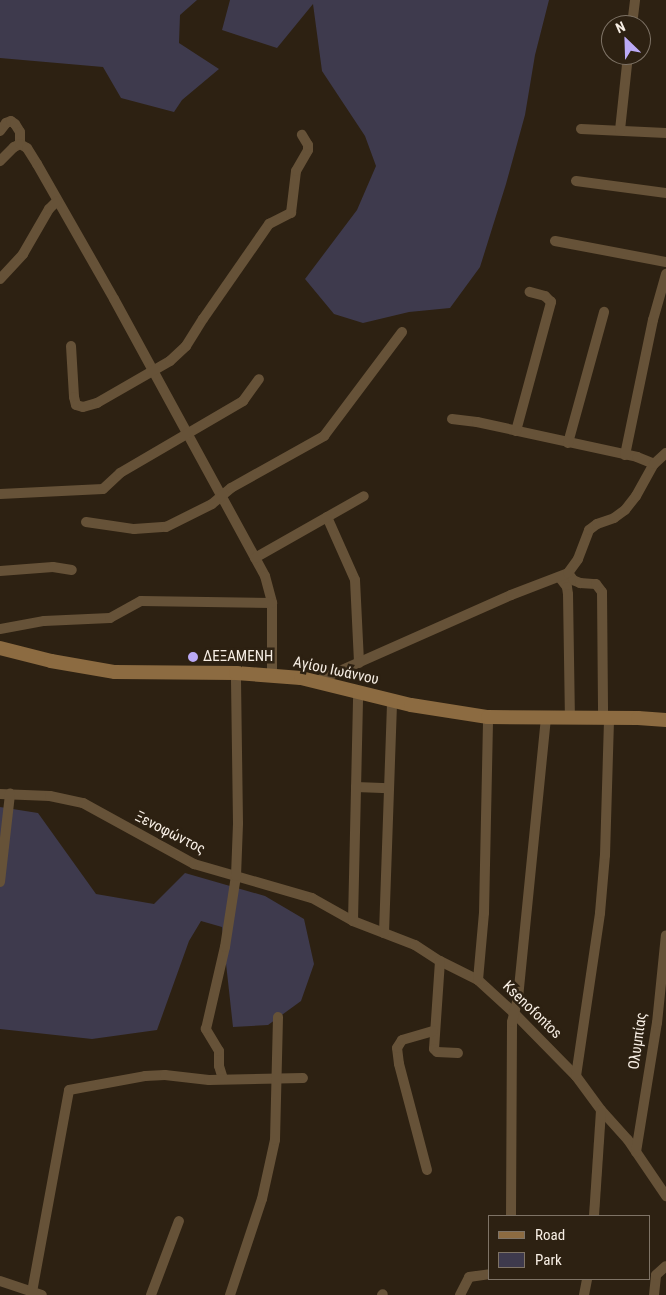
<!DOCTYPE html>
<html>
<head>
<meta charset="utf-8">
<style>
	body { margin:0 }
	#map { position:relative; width:666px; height:1295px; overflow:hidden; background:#2d2112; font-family:"Roboto Condensed",sans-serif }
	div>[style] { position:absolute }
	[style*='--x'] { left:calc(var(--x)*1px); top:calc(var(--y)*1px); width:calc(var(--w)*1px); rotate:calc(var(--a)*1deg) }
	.green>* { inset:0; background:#3e3a4d }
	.street>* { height:10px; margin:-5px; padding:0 5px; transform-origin:5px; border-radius:5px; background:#665238 }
	.secondary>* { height:14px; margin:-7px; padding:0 7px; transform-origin:7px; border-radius:7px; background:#8c6b41 }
	.dots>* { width:14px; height:14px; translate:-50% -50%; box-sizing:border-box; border:2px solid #2d2112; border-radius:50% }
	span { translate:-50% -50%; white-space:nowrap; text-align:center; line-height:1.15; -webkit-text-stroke:5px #2d2112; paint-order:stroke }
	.poi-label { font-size:15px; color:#f7eee4 }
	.left { translate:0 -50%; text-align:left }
	.street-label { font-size:15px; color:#f7eee4 }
	.legend { position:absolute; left:488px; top:1215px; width:162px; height:65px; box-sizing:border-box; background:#2d2112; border:1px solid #7e7366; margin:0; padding:6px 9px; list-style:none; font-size:15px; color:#f7eee4 }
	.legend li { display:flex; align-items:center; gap:10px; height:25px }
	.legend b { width:25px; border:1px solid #7e7366 }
	.north { position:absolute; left:601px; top:15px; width:50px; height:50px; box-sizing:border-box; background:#2d2112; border:1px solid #7e7366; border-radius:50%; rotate:336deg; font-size:14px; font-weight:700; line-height:20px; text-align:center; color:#f7eee4 }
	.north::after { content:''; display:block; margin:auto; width:18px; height:22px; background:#bbaaf6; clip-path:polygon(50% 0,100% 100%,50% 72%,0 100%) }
</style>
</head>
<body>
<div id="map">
	<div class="green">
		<i style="clip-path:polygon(0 0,197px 0,180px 15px,179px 43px,219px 69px,182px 100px,174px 112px,121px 98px,103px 67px,0 58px)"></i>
		<i style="clip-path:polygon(230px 0,549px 0,535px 55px,525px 115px,506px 184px,480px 267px,450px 308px,409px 312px,363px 323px,334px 314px,305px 279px,357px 210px,376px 166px,365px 136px,322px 71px,313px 4px,277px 48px,222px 30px)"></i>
		<i style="clip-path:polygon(0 807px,38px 813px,96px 894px,154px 904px,185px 873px,265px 896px,304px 919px,314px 964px,301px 1001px,268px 1025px,233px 1027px,222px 927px,201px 921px,189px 941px,157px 1030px,92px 1039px,0 1029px)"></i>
	</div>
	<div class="street">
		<i style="--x:632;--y:25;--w:25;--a:-83"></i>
		<i style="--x:581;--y:129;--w:85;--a:2.7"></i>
		<i style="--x:620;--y:130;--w:75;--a:-83.9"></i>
		<i style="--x:0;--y:131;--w:10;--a:-53"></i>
		<i style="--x:6;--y:123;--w:5;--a:-22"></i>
		<i style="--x:11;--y:121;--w:5;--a:37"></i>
		<i style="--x:15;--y:124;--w:9;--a:58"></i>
		<i style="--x:20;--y:132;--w:12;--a:90"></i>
		<i style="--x:20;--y:144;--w:7;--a:153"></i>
		<i style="--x:14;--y:147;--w:20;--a:135"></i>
		<i style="--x:20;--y:144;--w:8;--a:30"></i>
		<i style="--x:27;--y:148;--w:19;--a:58"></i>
		<i style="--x:37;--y:164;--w:155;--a:60.3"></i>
		<i style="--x:114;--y:299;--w:315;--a:61.4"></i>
		<i style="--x:265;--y:576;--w:28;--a:75"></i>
		<i style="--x:272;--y:603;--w:72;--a:90"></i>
		<i style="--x:576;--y:181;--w:91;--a:7.6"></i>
		<i style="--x:555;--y:241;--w:113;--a:10.7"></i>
		<i style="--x:0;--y:279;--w:34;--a:-47"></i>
		<i style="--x:23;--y:254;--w:52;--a:-60"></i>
		<i style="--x:49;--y:209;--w:11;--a:-45"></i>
		<i style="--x:71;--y:346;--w:51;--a:86.6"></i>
		<i style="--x:74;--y:397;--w:8;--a:76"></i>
		<i style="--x:76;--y:405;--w:7;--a:16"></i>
		<i style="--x:83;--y:407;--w:15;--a:-16"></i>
		<i style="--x:97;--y:403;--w:84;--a:-29.9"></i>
		<i style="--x:170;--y:361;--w:22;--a:-43"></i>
		<i style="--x:186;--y:346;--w:32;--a:-58"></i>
		<i style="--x:203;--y:319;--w:116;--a:-55.2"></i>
		<i style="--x:269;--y:224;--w:25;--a:-27"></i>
		<i style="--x:291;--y:213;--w:42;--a:-83.2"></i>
		<i style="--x:296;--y:171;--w:24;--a:-60"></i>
		<i style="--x:308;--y:150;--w:5;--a:-90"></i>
		<i style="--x:308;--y:145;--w:12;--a:-121"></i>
		<i style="--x:452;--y:419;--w:25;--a:7"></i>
		<i style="--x:477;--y:422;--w:164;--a:12.3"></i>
		<i style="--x:637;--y:457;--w:18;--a:22"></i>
		<i style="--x:516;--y:431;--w:134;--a:-74.8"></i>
		<i style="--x:551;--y:302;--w:8;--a:-135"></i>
		<i style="--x:545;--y:296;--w:16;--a:-165"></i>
		<i style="--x:568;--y:443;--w:136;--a:-74.6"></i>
		<i style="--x:625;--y:455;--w:138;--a:-78.3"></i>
		<i style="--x:653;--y:320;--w:48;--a:-74.2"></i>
		<i style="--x:0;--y:494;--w:103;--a:-2.8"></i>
		<i style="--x:103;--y:489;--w:23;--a:-43"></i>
		<i style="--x:120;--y:473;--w:143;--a:-30.3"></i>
		<i style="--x:243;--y:401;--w:27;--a:-54"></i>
		<i style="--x:327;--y:517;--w:69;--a:66"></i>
		<i style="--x:355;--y:580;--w:83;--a:87.2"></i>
		<i style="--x:86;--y:522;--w:49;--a:8.3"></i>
		<i style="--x:134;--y:529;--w:32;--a:-4"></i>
		<i style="--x:166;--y:527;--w:51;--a:-26.6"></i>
		<i style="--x:212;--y:504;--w:25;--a:-40"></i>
		<i style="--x:231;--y:488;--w:107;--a:-29.2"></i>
		<i style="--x:324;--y:436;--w:130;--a:-53.1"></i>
		<i style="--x:255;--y:558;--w:125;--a:-29.6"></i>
		<i style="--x:0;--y:571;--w:53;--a:-4.3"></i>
		<i style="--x:53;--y:567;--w:19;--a:9"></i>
		<i style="--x:568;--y:573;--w:9;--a:54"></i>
		<i style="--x:573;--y:580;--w:8;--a:23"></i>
		<i style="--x:580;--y:583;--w:16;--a:4"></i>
		<i style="--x:596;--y:584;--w:10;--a:53"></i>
		<i style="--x:602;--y:592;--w:126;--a:89.5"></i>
		<i style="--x:560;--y:578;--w:11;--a:52"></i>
		<i style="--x:567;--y:587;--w:7;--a:82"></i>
		<i style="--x:568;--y:594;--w:124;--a:89.1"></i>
		<i style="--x:0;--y:629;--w:45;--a:-10.3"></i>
		<i style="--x:44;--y:621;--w:66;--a:-2.6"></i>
		<i style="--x:110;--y:618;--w:35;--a:-29"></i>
		<i style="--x:141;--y:601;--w:131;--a:0.9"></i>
		<i style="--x:317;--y:681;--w:212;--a:-23.9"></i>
		<i style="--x:511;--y:595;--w:61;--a:-21.1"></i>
		<i style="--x:568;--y:573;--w:17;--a:-54"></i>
		<i style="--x:578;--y:559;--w:31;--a:-69"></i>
		<i style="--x:589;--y:530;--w:10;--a:-37"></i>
		<i style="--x:597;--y:524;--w:18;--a:-19"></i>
		<i style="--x:614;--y:518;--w:14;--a:-36"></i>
		<i style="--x:625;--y:510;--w:18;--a:-52"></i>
		<i style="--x:636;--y:496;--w:37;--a:-61"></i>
		<i style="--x:654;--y:464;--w:16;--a:-43"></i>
		<i style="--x:356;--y:787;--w:33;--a:2"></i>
		<i style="--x:0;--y:794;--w:50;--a:2.3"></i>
		<i style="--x:50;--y:796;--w:34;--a:12"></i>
		<i style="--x:83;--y:803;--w:127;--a:28.8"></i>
		<i style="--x:194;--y:864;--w:123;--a:16.1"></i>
		<i style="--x:312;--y:898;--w:47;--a:29.3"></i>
		<i style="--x:353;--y:921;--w:66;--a:21.2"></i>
		<i style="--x:415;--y:945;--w:30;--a:33"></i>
		<i style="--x:440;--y:961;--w:42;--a:26.6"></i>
		<i style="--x:478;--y:980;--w:47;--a:42.4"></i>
		<i style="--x:513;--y:1012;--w:90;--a:45.5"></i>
		<i style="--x:576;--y:1076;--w:42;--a:53.7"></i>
		<i style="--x:601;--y:1110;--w:40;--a:48"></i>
		<i style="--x:628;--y:1140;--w:68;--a:55.8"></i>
		<i style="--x:0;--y:882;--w:89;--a:-83.5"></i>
		<i style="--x:353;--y:921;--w:229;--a:-88.7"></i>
		<i style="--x:384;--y:933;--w:233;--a:-88"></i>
		<i style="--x:440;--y:961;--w:88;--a:93.9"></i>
		<i style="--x:434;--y:1049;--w:4;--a:45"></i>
		<i style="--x:437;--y:1052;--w:21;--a:3"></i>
		<i style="--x:478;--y:980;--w:67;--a:-84.9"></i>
		<i style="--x:484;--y:913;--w:196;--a:-88.8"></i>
		<i style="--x:576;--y:1076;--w:165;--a:-81.6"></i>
		<i style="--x:600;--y:913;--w:58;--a:-85.1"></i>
		<i style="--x:605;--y:855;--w:138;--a:-88.3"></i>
		<i style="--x:223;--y:1079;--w:14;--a:-107"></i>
		<i style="--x:219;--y:1066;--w:15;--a:-90"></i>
		<i style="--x:219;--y:1051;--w:26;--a:-121"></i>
		<i style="--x:206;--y:1029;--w:84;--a:-77"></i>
		<i style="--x:225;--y:947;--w:72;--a:-81.2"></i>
		<i style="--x:236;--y:876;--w:53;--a:-87.8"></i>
		<i style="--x:238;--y:823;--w:150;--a:-90.8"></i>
		<i style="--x:636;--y:1152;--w:131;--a:-80.8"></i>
		<i style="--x:657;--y:1023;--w:88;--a:-84.2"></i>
		<i style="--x:427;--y:1170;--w:110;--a:-104.8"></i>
		<i style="--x:399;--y:1064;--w:16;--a:-97"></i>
		<i style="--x:397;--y:1048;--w:9;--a:-58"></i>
		<i style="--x:402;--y:1040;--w:32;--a:-16"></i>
		<i style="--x:511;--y:1216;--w:194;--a:-89.7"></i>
		<i style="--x:512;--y:1022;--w:25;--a:-76"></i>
		<i style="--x:518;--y:998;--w:281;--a:-84.3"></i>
		<i style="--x:594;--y:1216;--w:106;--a:-86.2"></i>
		<i style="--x:0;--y:1281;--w:44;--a:18.4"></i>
		<i style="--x:32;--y:1292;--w:205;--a:-79.6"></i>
		<i style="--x:69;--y:1090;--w:77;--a:-10.4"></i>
		<i style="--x:145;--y:1076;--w:20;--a:-3"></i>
		<i style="--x:165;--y:1075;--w:44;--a:6.5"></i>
		<i style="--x:209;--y:1080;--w:94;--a:-1.2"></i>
		<i style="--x:151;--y:1295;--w:79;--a:-69.3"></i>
		<i style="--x:230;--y:1295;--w:101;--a:-71.6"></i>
		<i style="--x:262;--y:1199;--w:60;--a:-77.6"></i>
		<i style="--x:275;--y:1140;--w:123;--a:-88.6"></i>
		<i style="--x:382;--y:1295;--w:1;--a:-45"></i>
		<i style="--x:460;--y:1295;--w:20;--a:-63"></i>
		<i style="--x:469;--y:1277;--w:21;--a:-8"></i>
		<i style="--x:584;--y:1295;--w:16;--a:-79"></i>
		<i style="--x:654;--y:1295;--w:20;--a:-84"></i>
		<i style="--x:656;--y:1275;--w:13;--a:-42"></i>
	</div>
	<div class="secondary">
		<i style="--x:0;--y:648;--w:53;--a:14.3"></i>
		<i style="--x:51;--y:661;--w:65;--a:9.8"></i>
		<i style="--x:115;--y:672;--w:121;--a:0.5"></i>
		<i style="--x:236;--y:673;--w:65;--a:4.4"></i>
		<i style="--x:301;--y:678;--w:113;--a:13.8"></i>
		<i style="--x:411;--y:705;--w:78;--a:8.9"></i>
		<i style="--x:488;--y:717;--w:150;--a:0.4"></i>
		<i style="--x:638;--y:718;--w:28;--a:4"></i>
	</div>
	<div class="dots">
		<i style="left:193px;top:657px;background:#bbaaf6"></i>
	</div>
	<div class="poi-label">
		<span class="left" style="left:203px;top:657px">ΔΕΞΑΜΕΝΗ</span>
	</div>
	<div class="street-label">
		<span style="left:336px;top:671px;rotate:12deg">Αγίου Ιωάννου</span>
		<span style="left:170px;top:833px;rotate:27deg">Ξενοφώντος</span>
		<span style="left:532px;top:1010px;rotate:44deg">Ksenofontos</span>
		<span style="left:638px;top:1041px;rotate:-82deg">Ολυμπίας</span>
	</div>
	<ul class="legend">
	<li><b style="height:6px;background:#8c6b41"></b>Road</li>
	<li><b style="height:14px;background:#3e3a4d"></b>Park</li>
	</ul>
	<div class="north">N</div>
</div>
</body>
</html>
